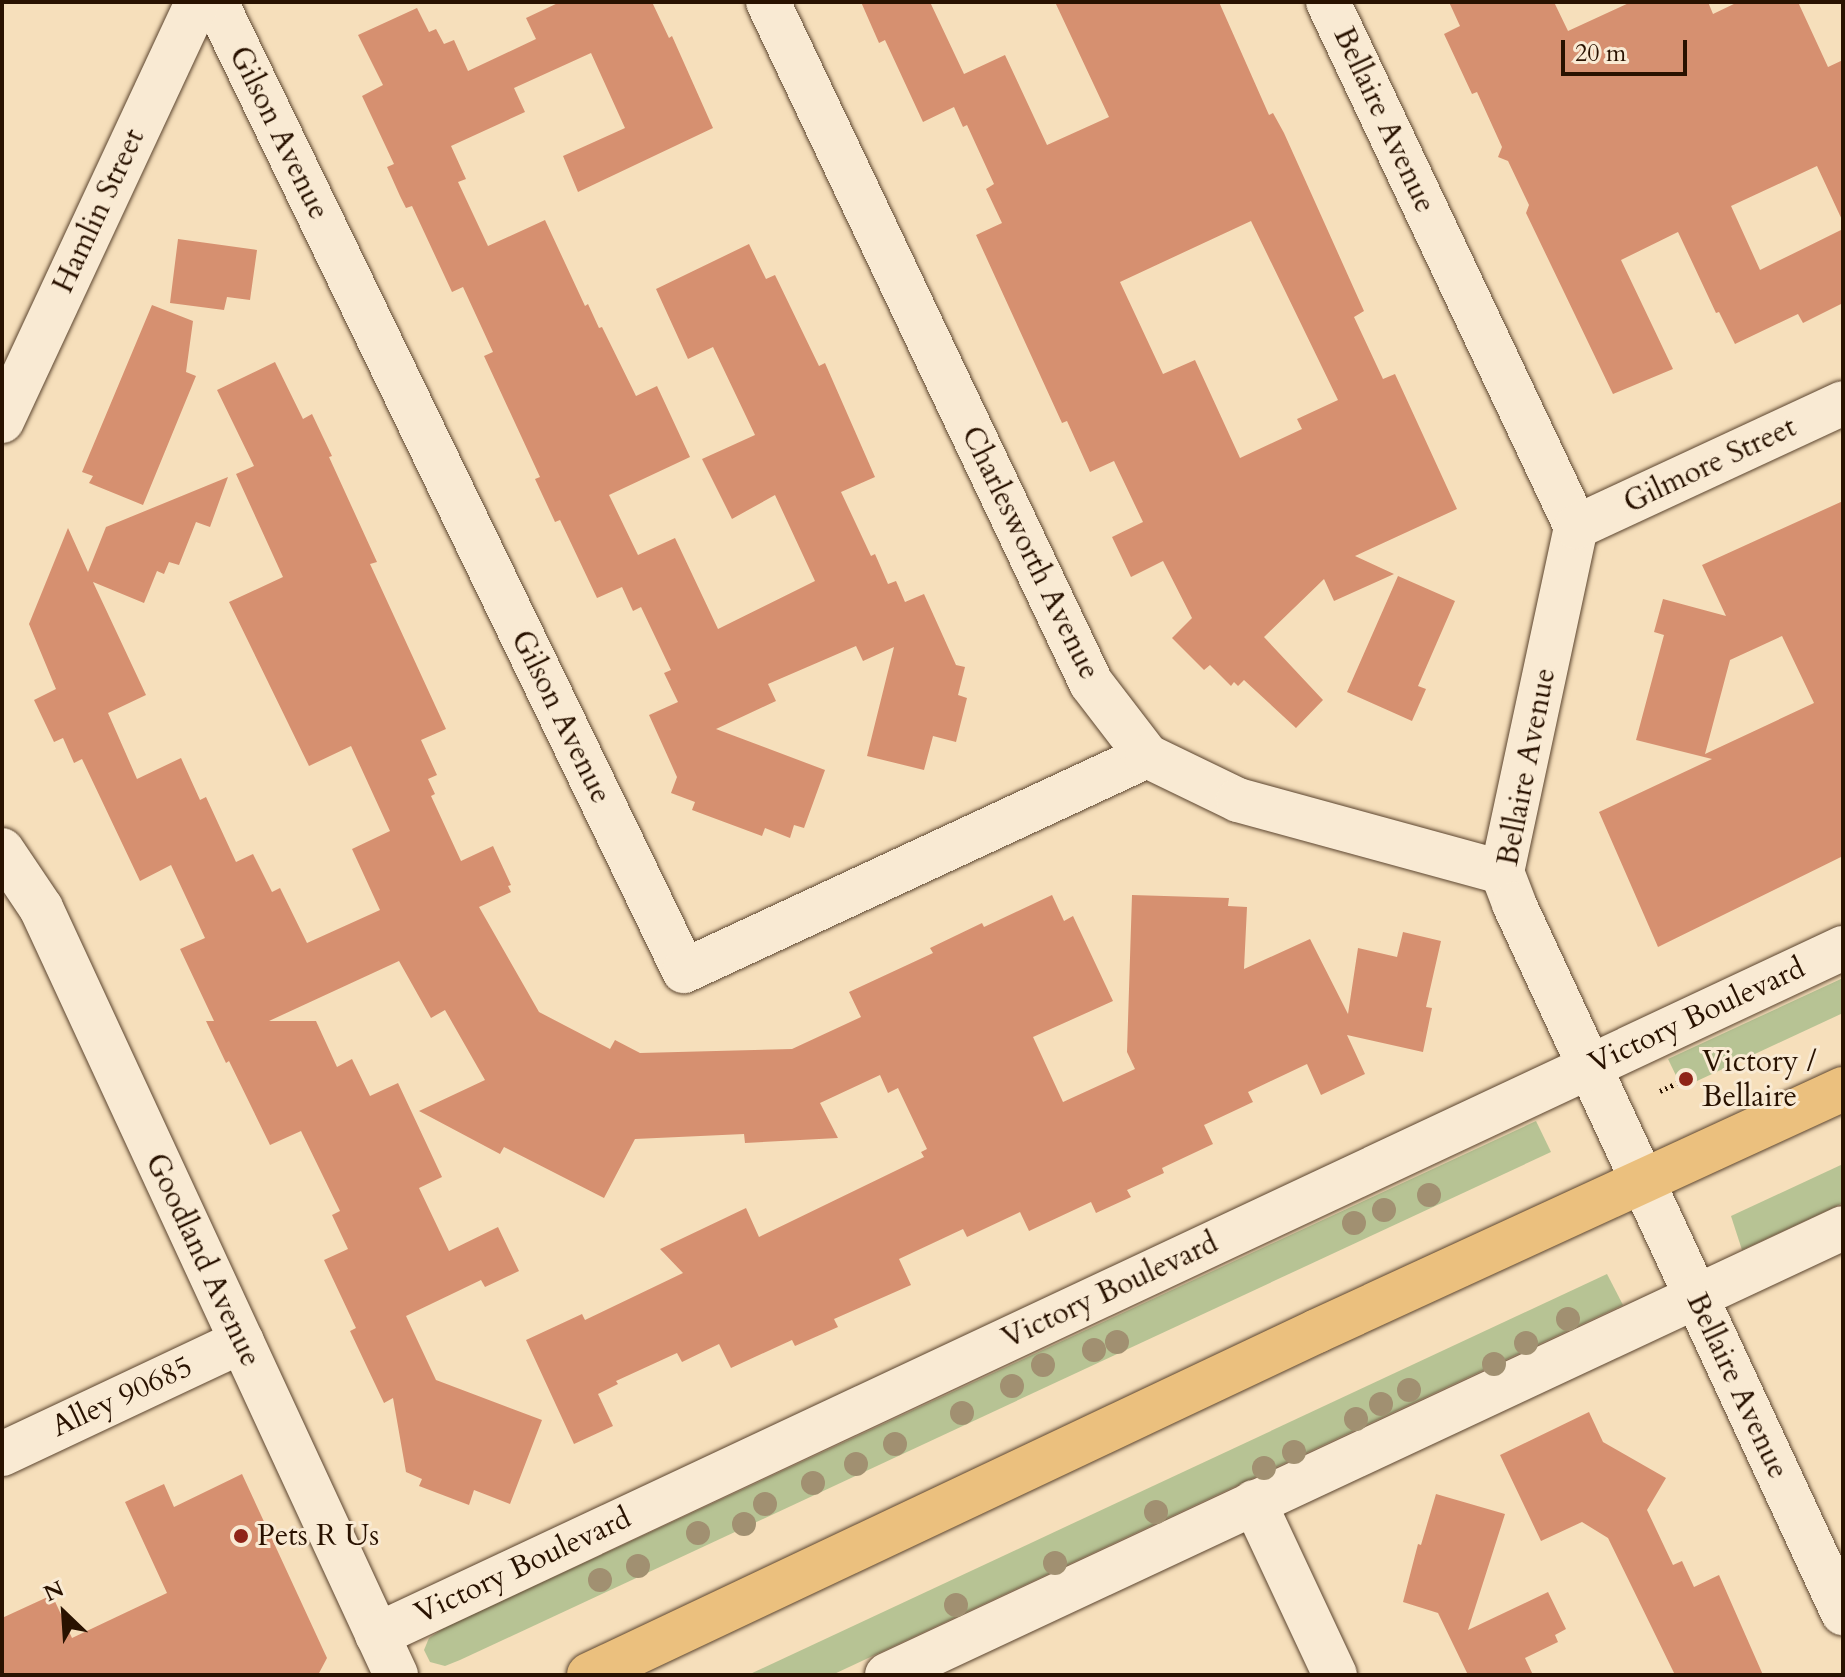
<!DOCTYPE html>
<html>
<head>
<meta charset="utf-8">
<style>
	body { margin:0 }
	#map { position:relative; width:1845px; height:1677px; overflow:hidden; background:#f6dfbb; font-family:Cardo,serif }
	div>[style] { position:absolute }
	[style*='--x'] { left:calc(var(--x)*1px); top:calc(var(--y)*1px); width:calc(var(--w)*1px); rotate:calc(var(--a)*1deg) }
	.green>* { inset:0; background:#b7c394 }
	.building>* { inset:0; background:#d69070 }
	.path>* { height:5px; margin-top:-2.5px; transform-origin:0; background:repeating-linear-gradient(90deg,#291200 0 2px,transparent 0 6px) }
	.roads { filter:drop-shadow(0 0 2px #5c452f) drop-shadow(0 0 2px #5c452f) }
	.minor>* { height:44px; margin:-22px; padding:0 22px; transform-origin:22px; border-radius:22px; background:#f9ead3 }
	.major>* { height:44px; margin:-22px; padding:0 22px; transform-origin:22px; border-radius:22px; background:#ebc07e }
	.trees>* { width:24px; height:24px; margin:-12px; border-radius:50%; background:#a19071 }
	.dots>* { width:22px; height:22px; translate:-50% -50%; box-sizing:border-box; border:4px solid #f9ead3; border-radius:50% }
	span { translate:-50% -50%; white-space:nowrap; text-align:center; line-height:1.15; -webkit-text-stroke:6px #f9ead3; paint-order:stroke }
	.street-label { font-size:30px; color:#291200 }
	.poi-label { font-size:30px; color:#291200 }
	.left { translate:0 -50%; text-align:left }
	.frame { position:absolute; inset:0; border:4px solid #291200; pointer-events:none }
	.north { position:absolute; left:24px; top:1573px; width:80px; height:80px; -webkit-text-stroke:6px #f9ead3; paint-order:stroke; rotate:335deg; font-size:22px; font-weight:700; line-height:32px; text-align:center; color:#291200 }
	.north::after { content:''; display:block; margin:auto; width:28px; height:36px; background:#291200; clip-path:polygon(50% 0,100% 100%,50% 72%,0 100%) }
	.scale { position:absolute; left:1561px; top:40px; width:126px; height:36px; box-sizing:border-box; border:4px solid #291200; border-top:0; padding-left:10px; font-size:24px; line-height:28px; white-space:nowrap; color:#291200; -webkit-text-stroke:6px #f9ead3; paint-order:stroke }
</style>
</head>
<body>
<div id="map">
	<div class="green">
		<i style="clip-path:polygon(1843px 978px,1843px 1013px,1682px 1088px,1668px 1059px)"></i>
		<i style="clip-path:polygon(1536px 1121px,1551px 1152px,460px 1660px,445px 1666px,430px 1662px,424px 1650px,429px 1638px,444px 1628px)"></i>
		<i style="clip-path:polygon(1843px 1164px,1843px 1203px,1742px 1250px,1731px 1216px)"></i>
		<i style="clip-path:polygon(1607px 1274px,1623px 1305px,832px 1675px,748px 1675px)"></i>
	</div>
	<div class="building">
		<i style="clip-path:polygon(560px 2px,652px 2px,669px 38px,672px 36px,713px 128px,578px 192px,563px 156px,625px 128px,591px 53px,514px 88px,525px 112px,451px 146px,466px 179px,458px 182px,488px 246px,545px 220px,585px 306px,588px 304px,599px 328px,602px 327px,636px 396px,657px 386px,690px 457px,609px 495px,638px 555px,675px 538px,718px 629px,815px 581px,775px 495px,732px 519px,702px 459px,755px 435px,713px 347px,688px 359px,656px 289px,749px 244px,766px 279px,775px 275px,819px 366px,825px 363px,875px 477px,841px 492px,871px 556px,875px 554px,888px 584px,896px 581px,905px 602px,924px 594px,956px 665px,965px 667px,958px 695px,967px 698px,956px 742px,933px 736px,924px 770px,867px 756px,894px 647px,863px 661px,856px 646px,768px 684px,776px 701px,716px 729px,825px 770px,804px 828px,794px 825px,790px 838px,765px 828px,762px 836px,692px 810px,695px 802px,671px 793px,677px 777px,649px 715px,678px 702px,664px 673px,671px 670px,641px 607px,633px 611px,622px 587px,597px 598px,560px 520px,555px 522px,535px 479px,540px 477px,484px 356px,493px 352px,463px 287px,452px 292px,412px 206px,406px 208px,400px 196px,387px 167px,394px 164px,362px 96px,383px 85px,358px 35px,417px 8px,429px 32px,436px 29px,444px 44px,454px 40px,468px 71px,536px 39px,526px 18px)"></i>
		<i style="clip-path:polygon(evenodd,861px 2px,930px 2px,964px 74px,1005px 55px,1047px 145px,1109px 117px,1055px 2px,1219px 2px,1269px 115px,1273px 113px,1284px 133px,1364px 311px,1354px 317px,1383px 379px,1395px 374px,1457px 509px,1355px 556px,1394px 574px,1334px 601px,1324px 579px,1264px 637px,1323px 700px,1296px 728px,1244px 680px,1238px 686px,1234px 682px,1231px 686px,1210px 665px,1204px 670px,1172px 638px,1192px 618px,1163px 561px,1131px 577px,1112px 537px,1143px 522px,1114px 461px,1090px 472px,1067px 421px,1062px 423px,976px 235px,1002px 223px,986px 189px,994px 184px,967px 125px,963px 127px,954px 107px,923px 122px,885px 40px,879px 43px,861px 2px,1251px 221px,1338px 400px,1297px 419px,1302px 429px,1240px 458px,1195px 360px,1163px 374px,1120px 282px,1251px 221px)"></i>
		<i style="clip-path:polygon(1449px 2px,1554px 2px,1568px 31px,1631px 2px,1708px 2px,1713px 14px,1738px 2px,1798px 2px,1828px 67px,1843px 60px,1843px 222px,1817px 166px,1731px 206px,1760px 270px,1843px 229px,1843px 303px,1803px 323px,1798px 314px,1735px 344px,1719px 312px,1716px 313px,1678px 232px,1621px 260px,1673px 369px,1613px 394px,1526px 213px,1529px 205px,1508px 161px,1498px 157px,1502px 147px,1477px 92px,1472px 94px,1444px 34px,1460px 26px)"></i>
		<i style="clip-path:polygon(178px 239px,257px 250px,250px 300px,227px 297px,224px 310px,170px 303px)"></i>
		<i style="clip-path:polygon(152px 305px,193px 321px,186px 372px,196px 376px,143px 505px,89px 483px,93px 476px,82px 472px)"></i>
		<i style="clip-path:polygon(275px 362px,303px 419px,312px 414px,332px 456px,329px 457px,377px 562px,370px 564px,446px 729px,421px 740px,437px 775px,428px 779px,435px 794px,431px 796px,461px 861px,493px 846px,511px 885px,508px 886px,511px 892px,479px 907px,539px 1012px,610px 1049px,615px 1040px,640px 1053px,792px 1049px,861px 1017px,849px 992px,933px 953px,930px 948px,982px 923px,984px 927px,1052px 895px,1064px 921px,1073px 916px,1113px 1001px,1033px 1037px,1063px 1102px,1135px 1069px,1127px 1052px,1132px 895px,1229px 898px,1228px 906px,1247px 907px,1244px 969px,1310px 939px,1348px 1014px,1358px 948px,1397px 957px,1403px 932px,1441px 941px,1426px 1007px,1432px 1008px,1423px 1052px,1347px 1035px,1365px 1074px,1321px 1095px,1307px 1064px,1248px 1092px,1253px 1102px,1204px 1125px,1213px 1144px,1162px 1168px,1164px 1173px,1127px 1190px,1131px 1197px,1096px 1213px,1091px 1202px,1029px 1231px,1020px 1212px,967px 1237px,963px 1229px,899px 1259px,911px 1285px,834px 1319px,838px 1327px,795px 1346px,792px 1340px,731px 1368px,719px 1344px,682px 1362px,677px 1353px,616px 1381px,618px 1384px,598px 1394px,613px 1426px,574px 1444px,526px 1340px,582px 1314px,585px 1320px,683px 1273px,660px 1249px,746px 1208px,759px 1237px,924px 1157px,921px 1152px,927px 1149px,898px 1088px,888px 1093px,880px 1075px,820px 1103px,838px 1138px,745px 1143px,744px 1134px,635px 1139px,604px 1198px,504px 1147px,500px 1154px,419px 1111px,485px 1080px,445px 1010px,431px 1018px,399px 961px,269px 1021px,316px 1021px,337px 1067px,352px 1059px,370px 1096px,398px 1083px,442px 1177px,419px 1188px,449px 1251px,498px 1227px,519px 1271px,485px 1287px,481px 1280px,406px 1316px,436px 1380px,542px 1420px,510px 1504px,474px 1490px,469px 1505px,419px 1486px,422px 1479px,406px 1472px,393px 1398px,384px 1403px,350px 1331px,356px 1328px,324px 1260px,348px 1249px,332px 1215px,340px 1211px,301px 1131px,270px 1145px,229px 1061px,226px 1063px,206px 1021px,214px 1021px,180px 949px,205px 938px,171px 865px,140px 881px,82px 759px,74px 763px,63px 738px,54px 742px,34px 700px,56px 689px,29px 624px,68px 528px,88px 572px,106px 527px,228px 477px,210px 527px,196px 522px,179px 565px,169px 562px,164px 574px,157px 571px,144px 603px,93px 582px,146px 695px,108px 713px,137px 779px,181px 758px,200px 800px,206px 797px,236px 862px,253px 854px,272px 892px,280px 888px,307px 943px,380px 910px,352px 849px,390px 831px,351px 746px,309px 766px,229px 602px,283px 577px,236px 474px,254px 466px,217px 390px)"></i>
		<i style="clip-path:polygon(evenodd,1843px 501px,1843px 856px,1658px 947px,1599px 812px,1712px 759px,1636px 740px,1664px 635px,1654px 632px,1663px 599px,1726px 616px,1702px 565px,1843px 501px,1782px 636px,1814px 703px,1705px 754px,1730px 660px,1782px 636px)"></i>
		<i style="clip-path:polygon(1398px 576px,1455px 601px,1418px 686px,1426px 689px,1412px 721px,1347px 692px)"></i>
		<i style="clip-path:polygon(1589px 1412px,1603px 1442px,1666px 1478px,1647px 1510px,1673px 1565px,1682px 1561px,1694px 1587px,1719px 1575px,1763px 1675px,1675px 1675px,1608px 1538px,1582px 1522px,1541px 1541px,1500px 1455px)"></i>
		<i style="clip-path:polygon(242px 1474px,327px 1658px,318px 1675px,2px 1675px,2px 1618px,52px 1595px,72px 1638px,167px 1593px,125px 1502px,164px 1484px,174px 1507px)"></i>
		<i style="clip-path:polygon(1436px 1494px,1505px 1514px,1468px 1630px,1548px 1592px,1566px 1629px,1555px 1635px,1558px 1642px,1525px 1658px,1533px 1675px,1468px 1675px,1438px 1613px,1403px 1602px,1418px 1544px,1421px 1545px)"></i>
	</div>
	<div class="path">
		<i style="--x:1660;--y:1091;--w:29;--a:-25"></i>
	</div>
	<div class="roads">
		<div class="minor">
			<i style="--x:216;--y:2;--w:1076;--a:64.22"></i>
			<i style="--x:684;--y:971;--w:510;--a:-24.91"></i>
			<i style="--x:768;--y:2;--w:754;--a:64.62"></i>
			<i style="--x:1091;--y:683;--w:92;--a:52.5"></i>
			<i style="--x:1147;--y:756;--w:101;--a:25.8"></i>
			<i style="--x:1238;--y:800;--w:274;--a:15.3"></i>
			<i style="--x:1328;--y:2;--w:581;--a:64.71"></i>
			<i style="--x:1576;--y:527;--w:353;--a:102.1"></i>
			<i style="--x:1502;--y:872;--w:34;--a:69"></i>
			<i style="--x:1514;--y:904;--w:782;--a:65.11"></i>
			<i style="--x:2;--y:421;--w:462;--a:-65"></i>
			<i style="--x:1576;--y:527;--w:294;--a:-24.9"></i>
			<i style="--x:2;--y:850;--w:70;--a:56.1"></i>
			<i style="--x:41;--y:908;--w:845;--a:65.16"></i>
			<i style="--x:2;--y:1454;--w:265;--a:-25.2"></i>
			<i style="--x:1254;--y:1502;--w:191;--a:64.9"></i>
			<i style="--x:377;--y:1635;--w:1619;--a:-25.11"></i>
			<i style="--x:887;--y:1675;--w:1055;--a:-25.06"></i>
		</div>
		<div class="major">
			<i style="--x:589;--y:1675;--w:805;--a:-25.29"></i>
			<i style="--x:1317;--y:1331;--w:579;--a:-24.71"></i>
		</div>
	</div>
	<div class="trees">
		<i style="left:1429px;top:1195px"></i>
		<i style="left:1384px;top:1210px"></i>
		<i style="left:1354px;top:1223px"></i>
		<i style="left:1568px;top:1319px"></i>
		<i style="left:1117px;top:1342px"></i>
		<i style="left:1526px;top:1343px"></i>
		<i style="left:1094px;top:1350px"></i>
		<i style="left:1494px;top:1364px"></i>
		<i style="left:1043px;top:1365px"></i>
		<i style="left:1012px;top:1386px"></i>
		<i style="left:1409px;top:1390px"></i>
		<i style="left:1381px;top:1404px"></i>
		<i style="left:962px;top:1413px"></i>
		<i style="left:1356px;top:1419px"></i>
		<i style="left:895px;top:1444px"></i>
		<i style="left:1294px;top:1452px"></i>
		<i style="left:856px;top:1464px"></i>
		<i style="left:1264px;top:1468px"></i>
		<i style="left:813px;top:1483px"></i>
		<i style="left:765px;top:1504px"></i>
		<i style="left:1156px;top:1512px"></i>
		<i style="left:744px;top:1524px"></i>
		<i style="left:698px;top:1533px"></i>
		<i style="left:1055px;top:1563px"></i>
		<i style="left:638px;top:1566px"></i>
		<i style="left:600px;top:1580px"></i>
		<i style="left:956px;top:1605px"></i>
	</div>
	<div class="dots">
		<i style="left:1686px;top:1079px;background:#8f2418"></i>
		<i style="left:241px;top:1536px;background:#8f2418"></i>
	</div>
	<div class="street-label">
		<span style="left:1384px;top:120px;rotate:65deg">Bellaire Avenue</span>
		<span style="left:279px;top:133px;rotate:64deg">Gilson Avenue</span>
		<span style="left:99px;top:211px;rotate:-65deg">Hamlin Street</span>
		<span style="left:1710px;top:465px;rotate:-25deg">Gilmore Street</span>
		<span style="left:1030px;top:553px;rotate:64deg">Charlesworth Avenue</span>
		<span style="left:561px;top:717px;rotate:64deg">Gilson Avenue</span>
		<span style="left:1527px;top:767px;rotate:-79deg">Bellaire Avenue</span>
		<span style="left:1697px;top:1016px;rotate:-25deg">Victory Boulevard</span>
		<span style="left:203px;top:1260px;rotate:65deg">Goodland Avenue</span>
		<span style="left:1110px;top:1291px;rotate:-25deg">Victory Boulevard</span>
		<span style="left:1737px;top:1386px;rotate:65deg">Bellaire Avenue</span>
		<span style="left:122px;top:1397px;rotate:-25deg">Alley 90685</span>
		<span style="left:523px;top:1566px;rotate:-25deg">Victory Boulevard</span>
	</div>
	<div class="poi-label">
		<span class="left" style="left:1702px;top:1079px">Victory /<br>Bellaire</span>
		<span class="left" style="left:257px;top:1536px">Pets R Us</span>
	</div>
	<div class="frame"></div>
	<div class="north">N</div>
	<div class="scale">20 m</div>
</div>
</body>
</html>
